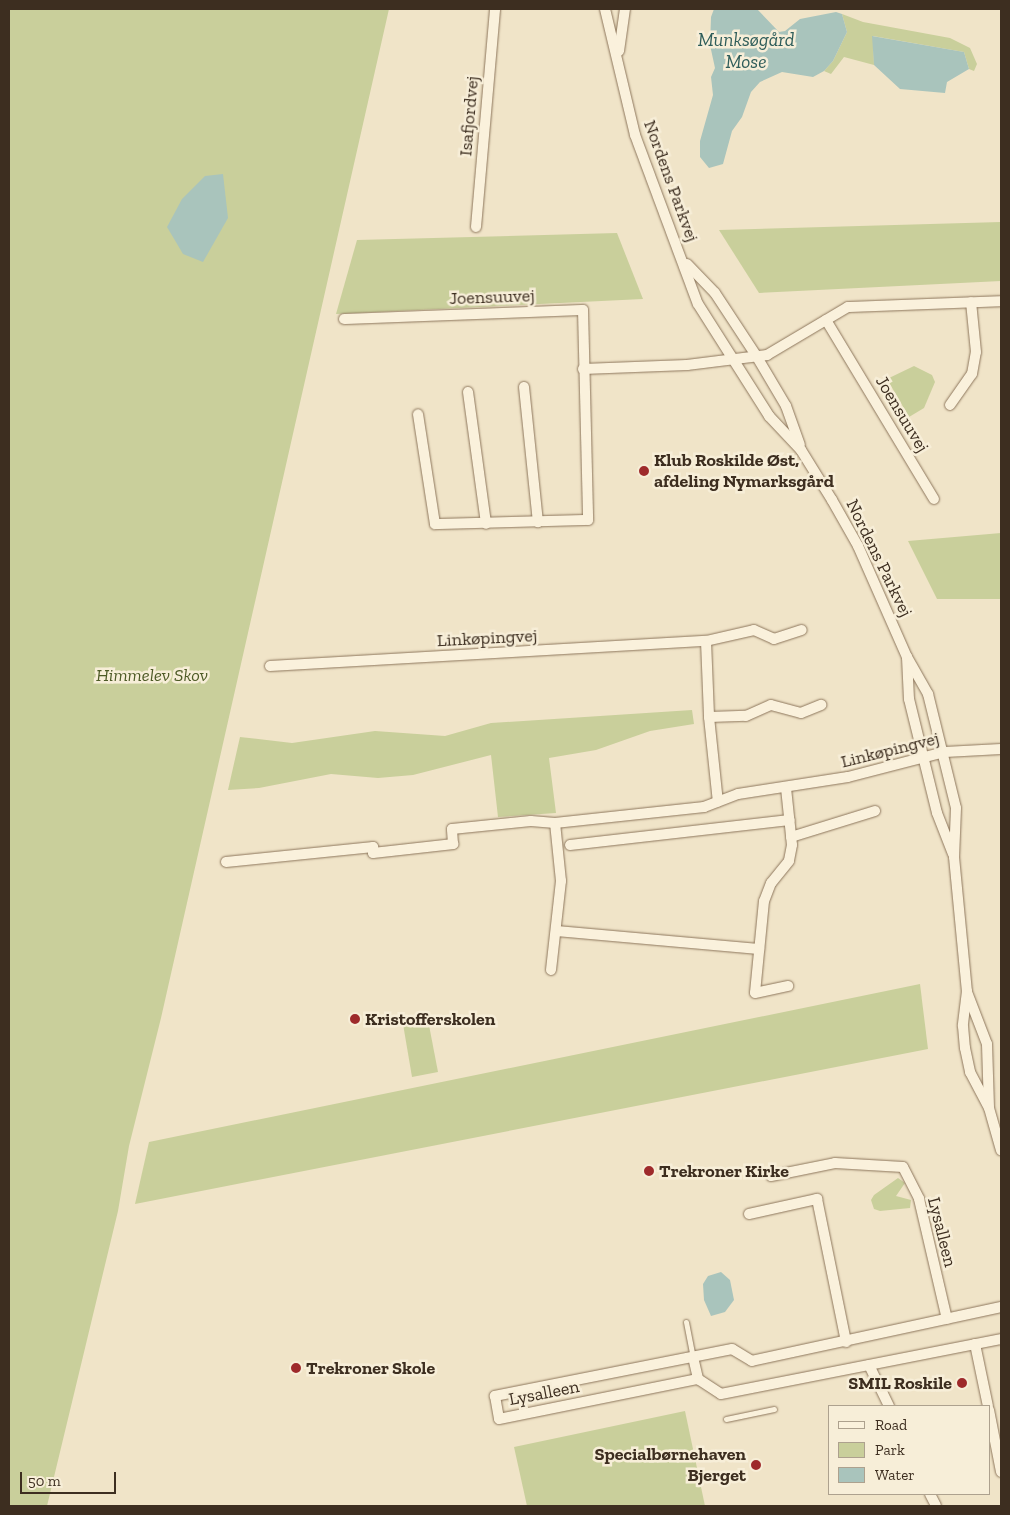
<!DOCTYPE html>
<html>
<head>
<meta charset="utf-8">
<style>
	body { margin:0 }
	#map { position:relative; width:1010px; height:1515px; overflow:hidden; background:#f0e4c8; font-family:"Zilla Slab",serif }
	div>[style] { position:absolute }
	[style*='--x'] { left:calc(var(--x)*1px); top:calc(var(--y)*1px); width:calc(var(--w)*1px); rotate:calc(var(--a)*1deg) }
	.green>* { inset:0; background:#c9cf9b }
	.water>* { inset:0; background:#a9c4bc }
	.roads { filter:drop-shadow(0 0 1px #8d765c) drop-shadow(0 0 1px #8d765c) }
	.service>* { height:5px; margin:-2.5px; padding:0 2.5px; transform-origin:2.5px; border-radius:2.5px; background:#faf1dc }
	.minor>* { height:10px; margin:-5px; padding:0 5px; transform-origin:5px; border-radius:5px; background:#faf1dc }
	.dots>* { width:14px; height:14px; translate:-50% -50%; box-sizing:border-box; border:2px solid #f7eed8; border-radius:50% }
	span { translate:-50% -50%; white-space:nowrap; text-align:center; line-height:1.15; -webkit-text-stroke:5px #f7eed8; paint-order:stroke }
	.street-label { font-size:18px; color:#3d2e20 }
	.poi-label { font-size:18px; color:#3d2e20; font-weight:700 }
	.left { translate:0 -50%; text-align:left }
	.right { translate:-100% -50%; text-align:right }
	.park-label { font-size:18px; color:#4d5a26; font-style:italic }
	.water-label { font-size:19px; color:#2f5d5a; font-style:italic }
	.frame { position:absolute; inset:0; border:10px solid #3d2e20; pointer-events:none }
	.legend { position:absolute; left:828px; top:1405px; width:162px; height:90px; box-sizing:border-box; background:#f7eed8; border:1px solid #ada18e; margin:0; padding:6px 9px; list-style:none; font-size:15px; color:#3d2e20 }
	.legend li { display:flex; align-items:center; gap:10px; height:25px }
	.legend b { width:25px; border:1px solid #ada18e }
	.scale { position:absolute; left:20px; top:1472px; width:96px; height:22px; box-sizing:border-box; border:2px solid #3d2e20; border-top:0; padding-left:6px; font-size:15px; line-height:18px; white-space:nowrap; color:#3d2e20; -webkit-text-stroke:4px #f7eed8; paint-order:stroke }
</style>
</head>
<body>
<div id="map">
	<div class="green">
		<i style="clip-path:polygon(9px 9px,389px 9px,161px 1018px,129px 1146px,118px 1211px,47px 1506px,9px 1506px)"></i>
		<i style="clip-path:polygon(842px 14px,863px 22px,950px 38px,970px 48px,977px 64px,974px 71px,969px 69px,964px 52px,873px 36px,874px 65px,844px 57px,831px 74px,824px 71px,833px 61px,847px 32px)"></i>
		<i style="clip-path:polygon(1001px 222px,1001px 281px,759px 293px,719px 230px)"></i>
		<i style="clip-path:polygon(617px 233px,643px 299px,336px 314px,357px 240px)"></i>
		<i style="clip-path:polygon(914px 366px,932px 375px,935px 382px,924px 408px,909px 417px,887px 379px)"></i>
		<i style="clip-path:polygon(1001px 533px,1001px 599px,937px 599px,908px 541px)"></i>
		<i style="clip-path:polygon(692px 710px,694px 724px,650px 731px,596px 750px,549px 758px,556px 813px,498px 817px,491px 755px,413px 775px,378px 778px,331px 774px,259px 788px,228px 790px,240px 737px,292px 743px,375px 731px,445px 736px,491px 723px)"></i>
		<i style="clip-path:polygon(920px 984px,928px 1049px,135px 1204px,149px 1142px)"></i>
		<i style="clip-path:polygon(428px 1020px,438px 1072px,412px 1077px,403px 1024px)"></i>
		<i style="clip-path:polygon(898px 1178px,905px 1183px,896px 1196px,911px 1200px,910px 1208px,880px 1211px,874px 1209px,871px 1200px,874px 1195px)"></i>
		<i style="clip-path:polygon(685px 1411px,705px 1506px,527px 1506px,514px 1447px)"></i>
	</div>
	<div class="water">
		<i style="clip-path:polygon(714px 9px,757px 9px,779px 32px,785px 31px,800px 19px,836px 12px,842px 14px,847px 32px,833px 61px,824px 71px,813px 77px,782px 72px,760px 82px,751px 92px,742px 117px,732px 131px,723px 164px,709px 168px,700px 157px,700px 141px,713px 95px,711px 77px,715px 68px,710px 45px,711px 17px)"></i>
		<i style="clip-path:polygon(872px 36px,964px 52px,969px 69px,947px 82px,945px 93px,900px 89px,874px 65px)"></i>
		<i style="clip-path:polygon(223px 174px,228px 218px,203px 262px,183px 254px,167px 227px,182px 199px,205px 176px)"></i>
		<i style="clip-path:polygon(721px 1272px,730px 1280px,734px 1300px,725px 1312px,711px 1316px,704px 1300px,703px 1284px,708px 1276px)"></i>
	</div>
	<div class="roads">
		<div class="service">
			<i style="--x:686;--y:1322;--w:36;--a:79"></i>
			<i style="--x:726;--y:1419;--w:49;--a:-11.8"></i>
		</div>
		<div class="minor">
			<i style="--x:605;--y:9;--w:130;--a:76.6"></i>
			<i style="--x:635;--y:135;--w:180;--a:69.6"></i>
			<i style="--x:698;--y:304;--w:133;--a:57.6"></i>
			<i style="--x:769;--y:416;--w:47;--a:46.7"></i>
			<i style="--x:801;--y:450;--w:59;--a:58.2"></i>
			<i style="--x:832;--y:500;--w:53;--a:60.5"></i>
			<i style="--x:858;--y:546;--w:121;--a:66.2"></i>
			<i style="--x:907;--y:657;--w:43;--a:60.4"></i>
			<i style="--x:928;--y:694;--w:117;--a:76.2"></i>
			<i style="--x:956;--y:808;--w:49;--a:92.3"></i>
			<i style="--x:954;--y:857;--w:135;--a:84.5"></i>
			<i style="--x:967;--y:991;--w:35;--a:97"></i>
			<i style="--x:963;--y:1026;--w:22;--a:85"></i>
			<i style="--x:965;--y:1048;--w:25;--a:78"></i>
			<i style="--x:970;--y:1072;--w:41;--a:62.2"></i>
			<i style="--x:989;--y:1108;--w:44;--a:74.1"></i>
			<i style="--x:619;--y:51;--w:42;--a:-81.9"></i>
			<i style="--x:476;--y:227;--w:219;--a:-85"></i>
			<i style="--x:687;--y:264;--w:40;--a:46"></i>
			<i style="--x:715;--y:293;--w:77;--a:56.7"></i>
			<i style="--x:757;--y:357;--w:57;--a:59.4"></i>
			<i style="--x:786;--y:406;--w:41;--a:70.3"></i>
			<i style="--x:344;--y:319;--w:239;--a:-2.2"></i>
			<i style="--x:583;--y:310;--w:210;--a:88.6"></i>
			<i style="--x:588;--y:520;--w:153;--a:178.5"></i>
			<i style="--x:435;--y:524;--w:111;--a:-98.8"></i>
			<i style="--x:826;--y:320;--w:209;--a:58.9"></i>
			<i style="--x:583;--y:369;--w:104;--a:-2.2"></i>
			<i style="--x:687;--y:365;--w:81;--a:-7.1"></i>
			<i style="--x:767;--y:355;--w:94;--a:-30.7"></i>
			<i style="--x:848;--y:307;--w:153;--a:-2.2"></i>
			<i style="--x:524;--y:387;--w:136;--a:84.1"></i>
			<i style="--x:468;--y:392;--w:133;--a:82.2"></i>
			<i style="--x:950;--y:405;--w:38;--a:-55"></i>
			<i style="--x:972;--y:374;--w:22;--a:-80"></i>
			<i style="--x:976;--y:352;--w:50;--a:-95.7"></i>
			<i style="--x:706;--y:641;--w:49;--a:-12.9"></i>
			<i style="--x:754;--y:630;--w:22;--a:24"></i>
			<i style="--x:774;--y:639;--w:29;--a:-18"></i>
			<i style="--x:907;--y:657;--w:42;--a:87.3"></i>
			<i style="--x:909;--y:699;--w:117;--a:76.2"></i>
			<i style="--x:937;--y:813;--w:44;--a:68.7"></i>
			<i style="--x:270;--y:666;--w:437;--a:-3.3"></i>
			<i style="--x:706;--y:641;--w:76;--a:87.7"></i>
			<i style="--x:709;--y:717;--w:85;--a:84"></i>
			<i style="--x:709;--y:717;--w:37;--a:-2"></i>
			<i style="--x:746;--y:716;--w:27;--a:-24"></i>
			<i style="--x:771;--y:705;--w:31;--a:15"></i>
			<i style="--x:801;--y:713;--w:22;--a:-22"></i>
			<i style="--x:786;--y:788;--w:57;--a:84"></i>
			<i style="--x:792;--y:845;--w:16;--a:101"></i>
			<i style="--x:789;--y:861;--w:28;--a:129"></i>
			<i style="--x:771;--y:883;--w:19;--a:111"></i>
			<i style="--x:764;--y:901;--w:92;--a:95.6"></i>
			<i style="--x:755;--y:993;--w:34;--a:-12"></i>
			<i style="--x:791;--y:837;--w:88;--a:-17.2"></i>
			<i style="--x:570;--y:845;--w:221;--a:-6.5"></i>
			<i style="--x:226;--y:862;--w:148;--a:-5.8"></i>
			<i style="--x:373;--y:847;--w:6;--a:90"></i>
			<i style="--x:373;--y:853;--w:81;--a:-6.4"></i>
			<i style="--x:453;--y:844;--w:15;--a:-94"></i>
			<i style="--x:452;--y:829;--w:79;--a:-5.8"></i>
			<i style="--x:531;--y:821;--w:24;--a:5"></i>
			<i style="--x:555;--y:823;--w:150;--a:-6.1"></i>
			<i style="--x:704;--y:807;--w:36;--a:-21"></i>
			<i style="--x:738;--y:794;--w:111;--a:-8.8"></i>
			<i style="--x:848;--y:777;--w:100;--a:-14.5"></i>
			<i style="--x:945;--y:752;--w:56;--a:-3.1"></i>
			<i style="--x:556;--y:931;--w:204;--a:5.1"></i>
			<i style="--x:551;--y:970;--w:90;--a:-83.6"></i>
			<i style="--x:561;--y:881;--w:58;--a:-95.9"></i>
			<i style="--x:967;--y:992;--w:56;--a:69"></i>
			<i style="--x:987;--y:1044;--w:62;--a:88.2"></i>
			<i style="--x:771;--y:1176;--w:65;--a:-11.5"></i>
			<i style="--x:835;--y:1163;--w:68;--a:3.4"></i>
			<i style="--x:903;--y:1167;--w:36;--a:63"></i>
			<i style="--x:919;--y:1199;--w:123;--a:76.9"></i>
			<i style="--x:749;--y:1214;--w:70;--a:-12.4"></i>
			<i style="--x:817;--y:1199;--w:146;--a:78.5"></i>
			<i style="--x:1001;--y:1307;--w:255;--a:167.8"></i>
			<i style="--x:752;--y:1361;--w:23;--a:-149"></i>
			<i style="--x:732;--y:1349;--w:242;--a:168.8"></i>
			<i style="--x:495;--y:1396;--w:23;--a:80"></i>
			<i style="--x:499;--y:1419;--w:203;--a:-11.4"></i>
			<i style="--x:698;--y:1379;--w:27;--a:33"></i>
			<i style="--x:721;--y:1394;--w:285;--a:-11.1"></i>
			<i style="--x:975;--y:1344;--w:63;--a:78.2"></i>
			<i style="--x:693;--y:1357;--w:23;--a:77"></i>
			<i style="--x:869;--y:1365;--w:46;--a:64"></i>
			<i style="--x:989;--y:1410;--w:63;--a:79"></i>
			<i style="--x:930;--y:1494;--w:13;--a:63"></i>
		</div>
	</div>
	<div class="dots">
		<i style="left:644px;top:471px;background:#9e2a2b"></i>
		<i style="left:355px;top:1019px;background:#9e2a2b"></i>
		<i style="left:649px;top:1171px;background:#9e2a2b"></i>
		<i style="left:296px;top:1368px;background:#9e2a2b"></i>
		<i style="left:962px;top:1383px;background:#9e2a2b"></i>
		<i style="left:756px;top:1465px;background:#9e2a2b"></i>
	</div>
	<div class="street-label">
		<span style="left:469px;top:116px;rotate:-85deg">Isafjordvej</span>
		<span style="left:671px;top:181px;rotate:70deg">Nordens Parkvej</span>
		<span style="left:492px;top:297px;rotate:-2deg">Joensuuvej</span>
		<span style="left:902px;top:414px;rotate:59deg">Joensuuvej</span>
		<span style="left:879px;top:558px;rotate:64deg">Nordens Parkvej</span>
		<span style="left:487px;top:638px;rotate:-3deg">Linkøpingvej</span>
		<span style="left:890px;top:750px;rotate:-14deg">Linkøpingvej</span>
		<span style="left:942px;top:1232px;rotate:76deg">Lysalleen</span>
		<span style="left:544px;top:1393px;rotate:-11deg">Lysalleen</span>
	</div>
	<div class="poi-label">
		<span class="left" style="left:654px;top:471px">Klub Roskilde Øst,<br>afdeling Nymarksgård</span>
		<span class="left" style="left:365px;top:1019px">Kristofferskolen</span>
		<span class="left" style="left:659px;top:1171px">Trekroner Kirke</span>
		<span class="left" style="left:306px;top:1368px">Trekroner Skole</span>
		<span class="right" style="left:952px;top:1383px">SMIL Roskile</span>
		<span class="right" style="left:746px;top:1465px">Specialbørnehaven<br>Bjerget</span>
	</div>
	<div class="park-label">
		<span style="left:152px;top:675px">Himmelev Skov</span>
	</div>
	<div class="water-label">
		<span style="left:746px;top:51px">Munksøgård<br>Mose</span>
	</div>
	<div class="frame"></div>
	<ul class="legend">
	<li><b style="height:6px;background:#faf1dc"></b>Road</li>
	<li><b style="height:14px;background:#c9cf9b"></b>Park</li>
	<li><b style="height:14px;background:#a9c4bc"></b>Water</li>
	</ul>
	<div class="scale">50 m</div>
</div>
</body>
</html>
